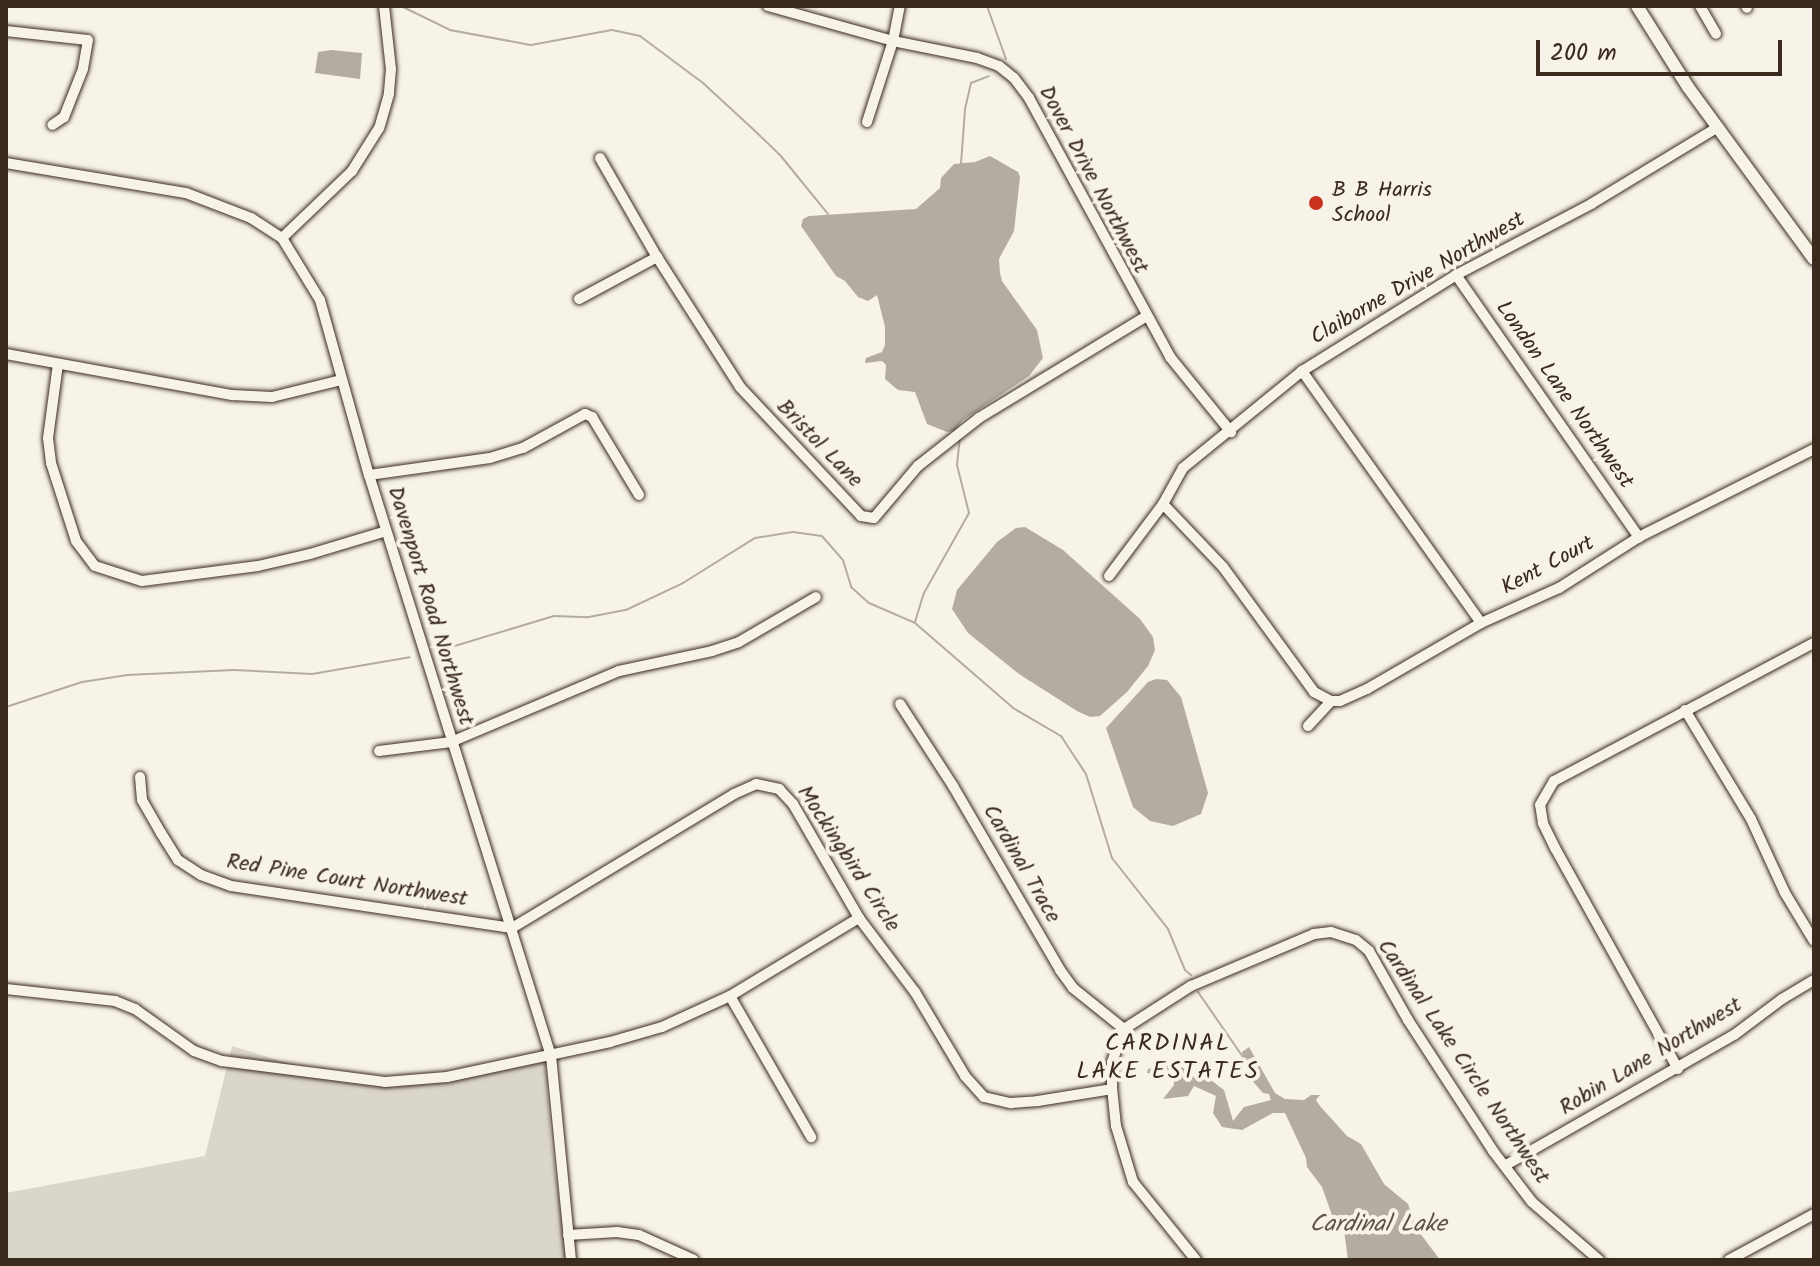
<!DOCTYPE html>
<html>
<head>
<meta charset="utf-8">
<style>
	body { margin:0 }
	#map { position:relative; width:1820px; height:1266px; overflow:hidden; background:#f7f3e8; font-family:Kalam,sans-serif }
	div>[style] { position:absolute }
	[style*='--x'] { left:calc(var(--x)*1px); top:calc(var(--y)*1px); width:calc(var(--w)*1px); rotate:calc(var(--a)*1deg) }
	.green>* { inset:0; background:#dbd6cb }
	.water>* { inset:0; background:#b4aca0 }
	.stream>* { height:2px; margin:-1px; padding:0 1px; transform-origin:1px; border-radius:1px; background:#b4aca0 }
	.roads { filter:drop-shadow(0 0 2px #3b2a1e) drop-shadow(0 0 2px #3b2a1e) }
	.minor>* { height:10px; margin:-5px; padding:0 5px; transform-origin:5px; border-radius:5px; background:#f7f3e8 }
	.major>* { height:12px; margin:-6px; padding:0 6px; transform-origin:6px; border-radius:6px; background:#f7f3e8 }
	.dots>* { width:22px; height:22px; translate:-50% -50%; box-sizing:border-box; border:4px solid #f7f3e8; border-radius:50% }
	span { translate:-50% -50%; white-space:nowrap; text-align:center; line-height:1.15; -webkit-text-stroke:8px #f7f3e8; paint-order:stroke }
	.street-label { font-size:22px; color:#3b2a1e }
	.poi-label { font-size:22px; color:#3b2a1e }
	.left { translate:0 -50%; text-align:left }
	.neighbourhood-label { font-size:24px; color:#3b2a1e; letter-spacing:2px }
	.water-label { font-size:24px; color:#5f5145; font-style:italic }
	.frame { position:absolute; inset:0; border:8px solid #3b2a1e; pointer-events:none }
	.scale { position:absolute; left:1536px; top:40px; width:246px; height:36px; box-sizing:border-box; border:4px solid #3b2a1e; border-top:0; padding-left:10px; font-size:24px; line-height:28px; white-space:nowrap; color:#3b2a1e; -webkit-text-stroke:6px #f7f3e8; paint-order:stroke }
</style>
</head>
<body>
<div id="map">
	<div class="green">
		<i style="clip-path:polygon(232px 1046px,320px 1073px,417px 1078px,545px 1060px,551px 1141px,567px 1260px,6px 1260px,6px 1193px,205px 1156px)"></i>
	</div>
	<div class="water">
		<i style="clip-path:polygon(331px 50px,362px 53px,360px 79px,315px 73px,318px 52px)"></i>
		<i style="clip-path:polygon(990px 156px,1018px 172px,1020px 177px,1014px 231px,999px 259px,1000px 273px,1002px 281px,1037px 330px,1043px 358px,1029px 376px,963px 420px,954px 431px,947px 432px,927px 424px,915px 392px,898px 390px,885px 379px,886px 365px,882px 361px,865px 363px,866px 358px,882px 352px,885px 345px,885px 327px,877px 295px,868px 301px,858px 297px,845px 281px,836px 276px,801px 226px,803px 219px,809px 216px,916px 209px,940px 188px,941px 178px,954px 164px,975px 162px)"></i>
		<i style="clip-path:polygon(1025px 527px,1063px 550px,1140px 619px,1153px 637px,1155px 650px,1148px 666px,1127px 692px,1100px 716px,1090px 717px,1077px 711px,1019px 674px,968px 633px,952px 609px,957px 590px,997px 542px,1016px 528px)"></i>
		<i style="clip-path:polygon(1156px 679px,1167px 680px,1181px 697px,1208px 793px,1201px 814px,1173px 826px,1150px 821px,1133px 807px,1106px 728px,1148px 682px)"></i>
		<i style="clip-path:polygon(1249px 1047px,1275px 1093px,1285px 1099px,1304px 1100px,1311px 1095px,1320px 1095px,1316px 1100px,1320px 1106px,1347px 1136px,1361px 1144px,1384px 1184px,1408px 1204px,1417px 1229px,1440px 1260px,1348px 1260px,1344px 1230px,1333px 1218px,1322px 1187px,1307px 1167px,1306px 1158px,1285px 1113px,1273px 1113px,1242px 1130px,1222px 1127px,1213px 1113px,1216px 1096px,1194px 1086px,1188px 1096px,1163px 1099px,1174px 1085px,1173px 1076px,1147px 1073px,1148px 1069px,1172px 1063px,1190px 1071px,1194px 1078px,1208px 1078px,1224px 1090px,1233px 1121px,1244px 1107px,1271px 1100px,1269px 1094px,1263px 1093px,1249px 1077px,1242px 1052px)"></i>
	</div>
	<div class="stream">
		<i style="--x:401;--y:6;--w:55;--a:26.1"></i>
		<i style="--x:450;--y:30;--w:82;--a:10.5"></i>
		<i style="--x:531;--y:45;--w:82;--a:-10.5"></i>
		<i style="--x:612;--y:30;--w:29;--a:12"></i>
		<i style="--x:640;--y:36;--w:79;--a:36.7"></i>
		<i style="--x:703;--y:83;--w:69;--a:42.7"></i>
		<i style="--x:754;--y:130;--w:36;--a:44"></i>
		<i style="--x:780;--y:155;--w:76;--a:50.9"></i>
		<i style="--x:987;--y:6;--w:56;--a:70.3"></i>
		<i style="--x:961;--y:164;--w:55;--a:-85.8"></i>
		<i style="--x:965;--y:109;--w:27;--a:-77"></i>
		<i style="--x:971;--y:83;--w:19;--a:-21"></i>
		<i style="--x:915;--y:622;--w:30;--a:-73"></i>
		<i style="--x:924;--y:593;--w:92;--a:-60.6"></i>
		<i style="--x:969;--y:513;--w:49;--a:-104"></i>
		<i style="--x:957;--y:465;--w:29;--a:-84"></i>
		<i style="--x:438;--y:651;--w:121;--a:-16.8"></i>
		<i style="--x:554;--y:616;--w:35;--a:2"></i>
		<i style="--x:589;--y:617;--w:38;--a:-11"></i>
		<i style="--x:626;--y:610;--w:63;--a:-25.3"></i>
		<i style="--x:683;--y:583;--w:85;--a:-32"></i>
		<i style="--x:755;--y:538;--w:38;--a:-9"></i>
		<i style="--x:793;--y:532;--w:29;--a:8"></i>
		<i style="--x:822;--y:536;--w:32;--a:49"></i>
		<i style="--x:843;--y:560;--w:28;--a:73"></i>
		<i style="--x:851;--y:587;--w:24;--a:42"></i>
		<i style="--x:869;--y:603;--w:50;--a:23.5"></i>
		<i style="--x:915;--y:623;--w:130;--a:40.9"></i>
		<i style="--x:1013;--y:708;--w:56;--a:30.3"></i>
		<i style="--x:1061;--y:736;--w:45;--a:56.7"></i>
		<i style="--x:1086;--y:774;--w:88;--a:72.8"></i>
		<i style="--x:1112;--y:858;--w:90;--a:51.7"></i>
		<i style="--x:1168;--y:929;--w:44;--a:67.5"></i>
		<i style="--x:1185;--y:970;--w:8;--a:40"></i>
		<i style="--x:6;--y:707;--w:80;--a:-18.2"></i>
		<i style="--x:82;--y:682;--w:46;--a:-8.8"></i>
		<i style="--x:127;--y:675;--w:107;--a:-2.7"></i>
		<i style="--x:234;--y:670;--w:78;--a:2.9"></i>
		<i style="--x:312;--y:674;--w:99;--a:-9.8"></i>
		<i style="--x:1198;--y:992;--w:79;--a:55.3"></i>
	</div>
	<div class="roads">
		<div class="minor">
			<i style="--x:384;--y:6;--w:63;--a:83.7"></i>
			<i style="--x:391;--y:69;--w:25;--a:95"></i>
			<i style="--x:389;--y:94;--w:35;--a:106"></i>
			<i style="--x:379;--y:128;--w:51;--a:122.1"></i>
			<i style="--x:352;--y:171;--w:97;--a:136.3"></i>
			<i style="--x:282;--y:238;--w:73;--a:58.5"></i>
			<i style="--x:320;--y:300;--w:182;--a:74.4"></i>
			<i style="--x:369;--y:475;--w:609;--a:72.61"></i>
			<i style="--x:551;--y:1056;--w:205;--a:84.4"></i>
			<i style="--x:768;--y:6;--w:130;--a:15.6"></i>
			<i style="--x:893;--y:41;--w:86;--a:11.4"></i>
			<i style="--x:977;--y:58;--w:23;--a:20"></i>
			<i style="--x:999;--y:66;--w:19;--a:39"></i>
			<i style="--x:1014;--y:78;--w:25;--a:53"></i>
			<i style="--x:1029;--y:98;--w:295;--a:61.4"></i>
			<i style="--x:1170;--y:357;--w:97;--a:50.9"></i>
			<i style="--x:1700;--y:6;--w:32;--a:60"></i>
			<i style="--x:1746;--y:6;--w:2;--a:63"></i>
			<i style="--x:6;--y:31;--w:82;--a:6.3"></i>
			<i style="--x:88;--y:40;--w:29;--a:100"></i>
			<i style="--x:83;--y:69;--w:52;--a:111.6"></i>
			<i style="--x:64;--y:117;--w:14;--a:146"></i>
			<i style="--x:867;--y:122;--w:85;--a:-72.2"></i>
			<i style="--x:893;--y:41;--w:36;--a:-79"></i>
			<i style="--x:600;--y:158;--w:114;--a:60.1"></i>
			<i style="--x:657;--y:257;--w:154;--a:57.4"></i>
			<i style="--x:740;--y:387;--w:177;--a:46.8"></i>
			<i style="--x:861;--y:516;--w:13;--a:9"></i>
			<i style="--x:874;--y:518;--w:68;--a:-49.8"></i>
			<i style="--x:918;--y:466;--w:78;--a:-38.2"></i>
			<i style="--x:979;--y:418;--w:194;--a:-31.3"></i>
			<i style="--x:6;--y:163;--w:182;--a:9.5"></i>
			<i style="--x:186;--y:193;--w:70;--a:21"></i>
			<i style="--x:251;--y:218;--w:37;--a:33"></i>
			<i style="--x:1456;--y:275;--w:320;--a:55.1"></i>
			<i style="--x:579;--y:299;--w:89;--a:-28.3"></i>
			<i style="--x:6;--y:354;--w:230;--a:10.3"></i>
			<i style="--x:232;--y:395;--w:40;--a:2.9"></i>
			<i style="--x:272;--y:397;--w:72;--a:-13.7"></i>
			<i style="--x:58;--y:364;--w:75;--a:97.7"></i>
			<i style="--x:48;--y:438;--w:25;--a:83"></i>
			<i style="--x:51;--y:463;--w:82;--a:72.2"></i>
			<i style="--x:76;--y:541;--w:31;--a:53"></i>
			<i style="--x:95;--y:566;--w:49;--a:17.7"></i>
			<i style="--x:142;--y:581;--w:117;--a:-7.4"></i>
			<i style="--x:258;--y:566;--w:53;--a:-13"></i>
			<i style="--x:310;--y:554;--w:79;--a:-16.8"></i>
			<i style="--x:1302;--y:371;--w:309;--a:54.6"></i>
			<i style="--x:369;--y:475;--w:122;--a:-8"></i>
			<i style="--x:490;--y:458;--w:34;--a:-17"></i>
			<i style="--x:523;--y:448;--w:71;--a:-28.7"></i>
			<i style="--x:585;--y:414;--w:8;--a:23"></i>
			<i style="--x:592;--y:417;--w:91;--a:58.9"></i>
			<i style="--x:1163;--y:504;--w:87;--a:46.4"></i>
			<i style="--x:1223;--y:567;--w:155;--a:53.9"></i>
			<i style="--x:1314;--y:692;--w:19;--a:28"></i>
			<i style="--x:1109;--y:576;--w:90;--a:-53.1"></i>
			<i style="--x:1163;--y:504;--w:41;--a:-60.9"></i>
			<i style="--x:1183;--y:468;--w:154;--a:-39.2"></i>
			<i style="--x:1302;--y:371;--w:181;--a:-31.9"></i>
			<i style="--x:1456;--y:275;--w:153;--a:-27.7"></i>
			<i style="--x:1591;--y:204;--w:149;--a:-31.2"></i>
			<i style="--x:900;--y:704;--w:98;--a:57.1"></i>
			<i style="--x:953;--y:786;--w:213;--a:59.8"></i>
			<i style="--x:1060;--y:970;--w:22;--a:54"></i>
			<i style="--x:1073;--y:988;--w:65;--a:38.8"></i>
			<i style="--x:1685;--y:710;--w:127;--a:58.8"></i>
			<i style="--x:1751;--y:819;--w:81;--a:65.3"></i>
			<i style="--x:1785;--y:893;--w:56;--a:58.9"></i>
			<i style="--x:1308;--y:726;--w:34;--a:-47"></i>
			<i style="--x:1331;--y:701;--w:9;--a:0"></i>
			<i style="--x:1340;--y:701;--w:30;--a:-24"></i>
			<i style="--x:1367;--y:689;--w:132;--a:-30.1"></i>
			<i style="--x:1481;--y:623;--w:85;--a:-24.2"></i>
			<i style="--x:1559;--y:588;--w:95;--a:-32.5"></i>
			<i style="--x:1639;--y:537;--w:196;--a:-26.7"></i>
			<i style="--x:379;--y:751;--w:73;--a:-7.1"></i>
			<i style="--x:451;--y:742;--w:182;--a:-22.9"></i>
			<i style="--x:619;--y:671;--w:95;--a:-12.1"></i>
			<i style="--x:712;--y:651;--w:28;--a:-18"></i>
			<i style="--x:739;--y:642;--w:89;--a:-30.3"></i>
			<i style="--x:140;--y:777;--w:23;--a:85"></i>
			<i style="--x:142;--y:800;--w:38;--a:60"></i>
			<i style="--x:161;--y:833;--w:32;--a:58"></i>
			<i style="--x:178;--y:860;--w:27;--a:33"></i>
			<i style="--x:201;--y:875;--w:32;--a:20"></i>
			<i style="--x:231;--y:886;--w:284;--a:8.5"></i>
			<i style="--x:512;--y:928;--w:259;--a:-31.1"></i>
			<i style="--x:734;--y:794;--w:24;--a:-24"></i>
			<i style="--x:756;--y:784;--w:24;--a:12"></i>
			<i style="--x:779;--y:789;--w:21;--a:47"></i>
			<i style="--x:793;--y:804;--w:132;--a:59.9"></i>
			<i style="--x:859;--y:918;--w:93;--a:52.9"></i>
			<i style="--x:915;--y:992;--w:98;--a:59.2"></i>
			<i style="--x:965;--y:1076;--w:28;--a:48"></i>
			<i style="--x:984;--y:1097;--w:28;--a:13"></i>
			<i style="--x:1011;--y:1103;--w:27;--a:-4"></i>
			<i style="--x:1038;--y:1101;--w:75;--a:-9.2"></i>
			<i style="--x:6;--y:989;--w:110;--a:6.3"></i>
			<i style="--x:115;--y:1001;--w:22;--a:22"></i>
			<i style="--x:135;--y:1009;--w:72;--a:35.4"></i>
			<i style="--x:194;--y:1051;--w:30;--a:20"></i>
			<i style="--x:222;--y:1061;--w:164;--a:7.3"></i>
			<i style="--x:385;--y:1082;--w:62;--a:-4.6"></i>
			<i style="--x:447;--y:1077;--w:167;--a:-12.1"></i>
			<i style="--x:610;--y:1042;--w:54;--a:-16.1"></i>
			<i style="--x:662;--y:1027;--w:75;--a:-24.5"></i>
			<i style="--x:730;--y:996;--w:151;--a:-31.2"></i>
			<i style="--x:730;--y:996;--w:163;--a:60.1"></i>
			<i style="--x:1678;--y:1069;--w:253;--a:-119.1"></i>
			<i style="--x:1555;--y:848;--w:28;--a:-116"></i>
			<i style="--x:1543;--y:823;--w:18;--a:-99"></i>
			<i style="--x:1540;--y:805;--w:28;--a:-60"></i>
			<i style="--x:1554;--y:781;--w:294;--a:-28"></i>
			<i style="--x:1506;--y:1165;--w:262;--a:-29.7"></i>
			<i style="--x:1734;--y:1035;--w:60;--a:-36.9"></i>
			<i style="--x:1782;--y:999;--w:37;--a:-31"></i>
			<i style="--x:568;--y:1235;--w:49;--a:-3.5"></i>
			<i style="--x:617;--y:1232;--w:22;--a:8"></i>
			<i style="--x:639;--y:1235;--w:60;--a:24.4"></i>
			<i style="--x:1196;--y:1260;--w:100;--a:-128.9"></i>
			<i style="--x:1133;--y:1182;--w:59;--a:-106.9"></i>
			<i style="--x:1116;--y:1126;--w:37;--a:-96"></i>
			<i style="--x:1112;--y:1089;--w:27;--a:-90"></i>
			<i style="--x:1112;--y:1062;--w:35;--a:-70"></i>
			<i style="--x:1124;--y:1029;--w:80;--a:-32.7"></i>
			<i style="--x:1191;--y:986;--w:134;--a:-22.9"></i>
			<i style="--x:1314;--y:934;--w:17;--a:-7"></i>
			<i style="--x:1331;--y:932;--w:26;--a:18"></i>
			<i style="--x:1356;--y:940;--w:17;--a:40"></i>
			<i style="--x:1369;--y:951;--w:79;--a:60.5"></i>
			<i style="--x:1408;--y:1020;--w:156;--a:57"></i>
			<i style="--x:1493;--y:1151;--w:64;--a:52.6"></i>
			<i style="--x:1532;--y:1202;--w:89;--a:40.9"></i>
			<i style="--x:1729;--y:1260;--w:97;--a:-28.4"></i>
		</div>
		<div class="major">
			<i style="--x:1637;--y:6;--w:96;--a:57.8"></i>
			<i style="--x:1688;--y:87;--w:213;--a:53.8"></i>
		</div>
	</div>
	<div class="dots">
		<i style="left:1316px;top:203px;background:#c8321e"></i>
	</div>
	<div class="street-label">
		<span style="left:1093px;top:180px;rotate:62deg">Dover Drive Northwest</span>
		<span style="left:1418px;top:279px;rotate:-30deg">Claiborne Drive Northwest</span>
		<span style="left:1564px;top:395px;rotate:55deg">London Lane Northwest</span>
		<span style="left:819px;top:444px;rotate:46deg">Bristol Lane</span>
		<span style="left:1548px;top:566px;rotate:-28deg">Kent Court</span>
		<span style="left:430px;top:606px;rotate:73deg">Davenport Road Northwest</span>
		<span style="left:848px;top:859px;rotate:57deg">Mockingbird Circle</span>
		<span style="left:1021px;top:864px;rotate:60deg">Cardinal Trace</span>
		<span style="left:347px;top:881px;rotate:9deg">Red Pine Court Northwest</span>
		<span style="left:1651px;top:1057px;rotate:-31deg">Robin Lane Northwest</span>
		<span style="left:1463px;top:1062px;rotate:56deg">Cardinal Lake Circle Northwest</span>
	</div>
	<div class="poi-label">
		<span class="left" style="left:1332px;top:203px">B B Harris<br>School</span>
	</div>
	<div class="neighbourhood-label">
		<span style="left:1168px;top:1058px">CARDINAL<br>LAKE ESTATES</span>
	</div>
	<div class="water-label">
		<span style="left:1378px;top:1225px">Cardinal Lake</span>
	</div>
	<div class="frame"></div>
	<div class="scale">200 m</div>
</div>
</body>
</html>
